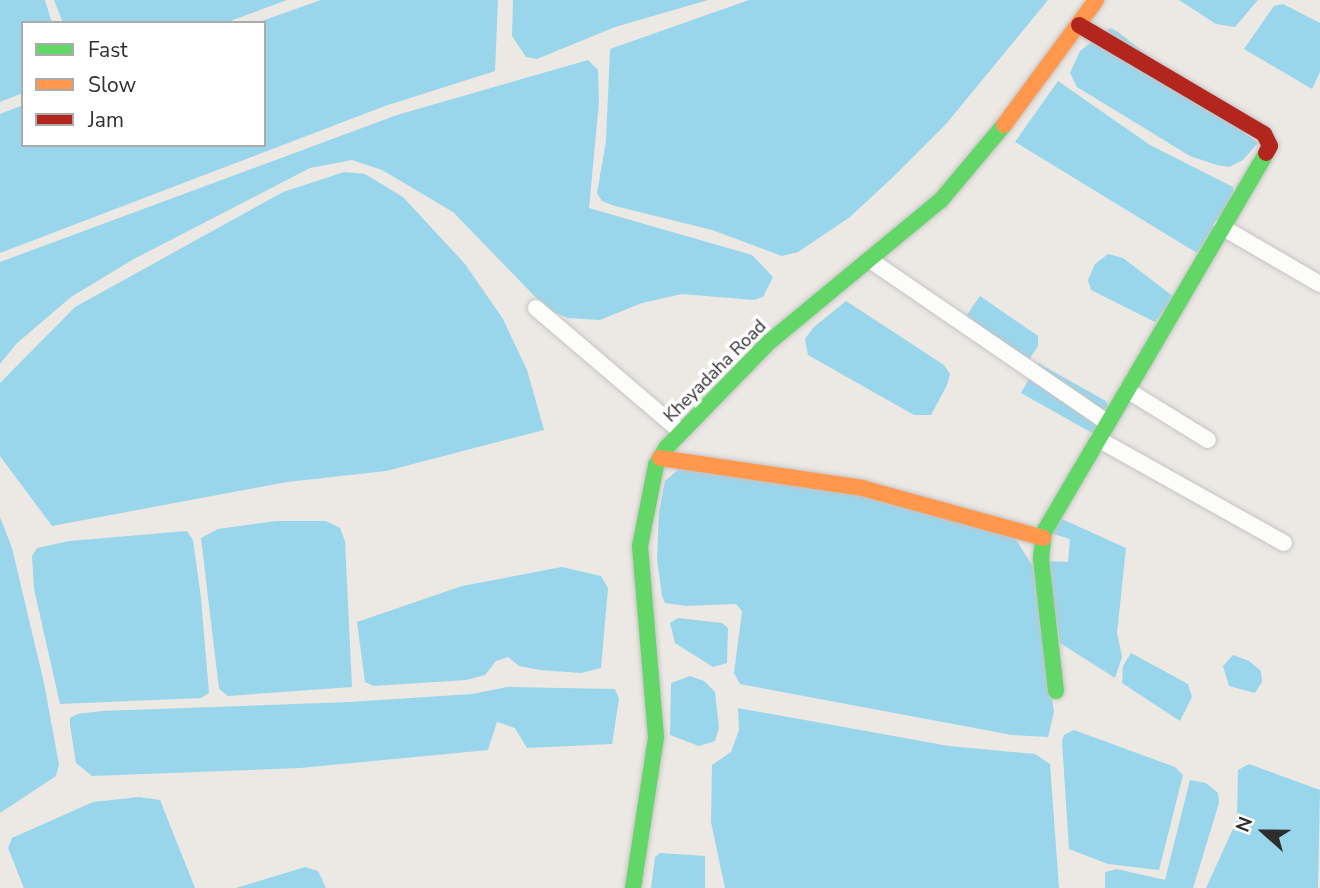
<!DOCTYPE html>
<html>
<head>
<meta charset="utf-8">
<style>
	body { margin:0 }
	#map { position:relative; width:1320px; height:888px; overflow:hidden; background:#ece8e4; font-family:"Nunito Sans",sans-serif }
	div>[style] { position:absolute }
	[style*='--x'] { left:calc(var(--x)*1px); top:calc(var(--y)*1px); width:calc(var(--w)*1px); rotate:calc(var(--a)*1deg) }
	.water>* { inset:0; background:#99d6ec }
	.roads { filter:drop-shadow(0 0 2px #c5c4c5) drop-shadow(0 0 2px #c5c4c5) }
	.street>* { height:16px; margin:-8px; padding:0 8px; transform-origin:8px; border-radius:8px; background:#fcfcfb }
	.fast>* { height:16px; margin:-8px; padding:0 8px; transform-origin:8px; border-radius:8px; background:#63d668 }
	.slow>* { height:16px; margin:-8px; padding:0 8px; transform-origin:8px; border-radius:8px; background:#ff974d }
	.jam>* { height:16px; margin:-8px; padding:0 8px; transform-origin:8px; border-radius:8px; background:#b3261e }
	span { translate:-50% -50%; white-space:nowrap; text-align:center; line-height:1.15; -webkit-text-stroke:7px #fff; paint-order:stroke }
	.street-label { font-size:18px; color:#2e2e2e }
	.legend { position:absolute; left:21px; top:21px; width:245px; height:126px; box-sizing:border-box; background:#fff; border:2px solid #ababab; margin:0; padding:9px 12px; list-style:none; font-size:21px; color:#2e2e2e }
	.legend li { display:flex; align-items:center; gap:14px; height:35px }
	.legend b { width:35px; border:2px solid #ababab }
	.north { position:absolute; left:1229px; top:797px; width:70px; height:70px; -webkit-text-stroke:5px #fff; paint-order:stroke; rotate:291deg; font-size:19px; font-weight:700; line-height:28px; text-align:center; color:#2e2e2e }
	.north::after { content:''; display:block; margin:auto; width:24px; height:32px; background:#2e2e2e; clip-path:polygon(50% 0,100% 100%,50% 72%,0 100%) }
</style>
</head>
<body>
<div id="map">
	<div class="water">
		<i style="clip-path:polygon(0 0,45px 0,52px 23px,23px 23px,23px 93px,0 102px)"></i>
		<i style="clip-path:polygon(54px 0,287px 0,225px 23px,63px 23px)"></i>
		<i style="clip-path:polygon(321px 0,498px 0,495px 71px,385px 106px,0 253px,0 114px,23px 105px,23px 145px,264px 145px,264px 23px,256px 23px)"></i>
		<i style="clip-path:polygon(513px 0,708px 0,615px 27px,537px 59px,526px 57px,512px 36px)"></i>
		<i style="clip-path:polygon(749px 0,1048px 0,946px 124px,892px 178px,850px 217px,798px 252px,782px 256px,712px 230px,615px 206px,602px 201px,597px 193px,606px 141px,610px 49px)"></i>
		<i style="clip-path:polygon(1179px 0,1258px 0,1235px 27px,1216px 24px)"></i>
		<i style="clip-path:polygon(1283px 4px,1320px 23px,1320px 72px,1312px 89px,1244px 49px,1274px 6px)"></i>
		<i style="clip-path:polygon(1110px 28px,1118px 32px,1258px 143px,1243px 160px,1229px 167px,1217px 165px,1190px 156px,1077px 87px,1070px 73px,1080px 51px)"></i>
		<i style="clip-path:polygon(588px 60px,598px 70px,599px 102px,589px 208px,752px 255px,773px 277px,763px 297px,754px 300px,682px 294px,642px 303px,600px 320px,568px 318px,548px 310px,453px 212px,382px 170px,352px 160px,310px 168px,132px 260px,71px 297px,16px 344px,0 364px,0 262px,397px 115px)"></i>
		<i style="clip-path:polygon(1058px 81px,1150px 145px,1233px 187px,1234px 193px,1197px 253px,1015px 142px)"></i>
		<i style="clip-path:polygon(344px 172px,365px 174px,403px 197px,465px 264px,503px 319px,527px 370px,544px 430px,386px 471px,287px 482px,52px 526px,0 456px,0 383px,75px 307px,283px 192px)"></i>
		<i style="clip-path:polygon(1108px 254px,1123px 258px,1174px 297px,1155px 322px,1091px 290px,1088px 280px,1095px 264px)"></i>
		<i style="clip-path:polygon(980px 296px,1038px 336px,1038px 346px,1024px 367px,962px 322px)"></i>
		<i style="clip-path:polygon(846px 301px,944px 365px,950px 374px,947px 385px,931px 415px,914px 415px,808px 355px,805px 339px,814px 327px)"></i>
		<i style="clip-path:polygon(1038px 363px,1106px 401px,1108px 406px,1094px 434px,1021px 393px)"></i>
		<i style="clip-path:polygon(679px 469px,833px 489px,1014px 536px,1033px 567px,1054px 712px,1048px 737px,1012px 735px,740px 684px,734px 673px,742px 611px,736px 604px,686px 606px,665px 603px,662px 596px,657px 559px,659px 512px,665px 481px)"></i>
		<i style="clip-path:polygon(0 517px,12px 548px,44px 683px,59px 765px,56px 776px,0 813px)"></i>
		<i style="clip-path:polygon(1062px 519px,1126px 548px,1117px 633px,1122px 657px,1115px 678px,1060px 643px,1047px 561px,1068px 562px,1070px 539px,1050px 533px)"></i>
		<i style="clip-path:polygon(277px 521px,326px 521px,340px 528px,345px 541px,352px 687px,228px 696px,219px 689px,201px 538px,218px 529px)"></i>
		<i style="clip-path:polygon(187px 531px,193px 540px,201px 598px,209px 693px,201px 698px,60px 704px,34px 589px,32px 556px,37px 548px,69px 541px)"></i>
		<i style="clip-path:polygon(562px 567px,601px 576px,608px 588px,601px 668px,581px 673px,540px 670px,519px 666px,508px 657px,496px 661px,485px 675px,466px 680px,374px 686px,365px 682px,357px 622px,462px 586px)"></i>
		<i style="clip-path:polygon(678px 618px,722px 623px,728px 628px,727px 663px,713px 667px,675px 643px,670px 623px)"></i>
		<i style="clip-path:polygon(1131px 653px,1188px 684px,1192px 697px,1180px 721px,1122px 683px,1123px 666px)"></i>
		<i style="clip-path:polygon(1233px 655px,1249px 661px,1261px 671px,1262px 682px,1255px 693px,1229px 686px,1223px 666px)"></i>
		<i style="clip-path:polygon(690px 676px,704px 681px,715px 692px,719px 728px,715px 741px,699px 746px,670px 735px,671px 683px)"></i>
		<i style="clip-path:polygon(507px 687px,615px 689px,619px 699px,612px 744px,527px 748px,515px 728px,497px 722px,488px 750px,300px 768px,92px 776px,76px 763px,70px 725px,70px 718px,78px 714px,101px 711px,349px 702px,472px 694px)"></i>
		<i style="clip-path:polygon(738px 708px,949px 746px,1035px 754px,1050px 764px,1059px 888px,725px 888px,711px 822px,712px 765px,731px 752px,739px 730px)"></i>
		<i style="clip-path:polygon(1074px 730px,1175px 767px,1183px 775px,1159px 870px,1108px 864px,1069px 849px,1062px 741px,1064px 735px)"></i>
		<i style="clip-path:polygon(1249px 764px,1320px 790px,1318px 888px,1206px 888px,1237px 820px,1238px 770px)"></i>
		<i style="clip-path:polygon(1190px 780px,1206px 783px,1218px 793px,1219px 803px,1193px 888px,1105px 888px,1105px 872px,1117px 869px,1165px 880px)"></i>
		<i style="clip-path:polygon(139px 797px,160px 800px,195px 888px,24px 888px,8px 848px,12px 838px,93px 802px)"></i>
		<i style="clip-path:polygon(660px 853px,705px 856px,705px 888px,651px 888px,655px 857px)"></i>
		<i style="clip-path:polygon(305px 867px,318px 871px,326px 888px,236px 888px)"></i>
	</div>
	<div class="roads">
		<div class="street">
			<i style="--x:1222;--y:227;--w:113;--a:30.2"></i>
			<i style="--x:870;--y:260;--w:287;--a:34.4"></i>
			<i style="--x:536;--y:308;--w:191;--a:40.5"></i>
			<i style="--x:1127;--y:390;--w:95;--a:31.7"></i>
			<i style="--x:1098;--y:439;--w:213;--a:29.2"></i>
		</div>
		<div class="fast">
			<i style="--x:1056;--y:691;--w:133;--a:-96.5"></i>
			<i style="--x:1041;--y:559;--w:27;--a:-84"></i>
			<i style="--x:1044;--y:532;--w:439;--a:-59.6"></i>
			<i style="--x:633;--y:888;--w:153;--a:-81.3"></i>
			<i style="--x:656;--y:737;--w:192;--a:-94.8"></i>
			<i style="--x:640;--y:546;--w:83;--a:-78.8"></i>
			<i style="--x:656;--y:465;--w:21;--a:-59"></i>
			<i style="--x:667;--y:447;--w:145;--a:-45.8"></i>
			<i style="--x:768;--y:343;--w:224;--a:-39.6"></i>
			<i style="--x:941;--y:200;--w:98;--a:-50"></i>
		</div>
		<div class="slow">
			<i style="--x:1004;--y:125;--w:155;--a:-53.6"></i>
			<i style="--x:660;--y:458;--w:204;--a:8.4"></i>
			<i style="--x:862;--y:488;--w:188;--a:15.4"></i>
		</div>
		<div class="jam">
			<i style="--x:1079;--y:25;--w:215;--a:30.5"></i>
			<i style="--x:1264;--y:134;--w:13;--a:63"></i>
			<i style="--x:1270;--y:146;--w:8;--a:120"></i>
		</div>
	</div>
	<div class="street-label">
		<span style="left:715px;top:371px;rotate:-45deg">Kheyadaha Road</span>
	</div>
	<ul class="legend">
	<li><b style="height:9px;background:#63d668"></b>Fast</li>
	<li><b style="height:9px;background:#ff974d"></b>Slow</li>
	<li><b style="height:9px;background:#b3261e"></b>Jam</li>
	</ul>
	<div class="north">N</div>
</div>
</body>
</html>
